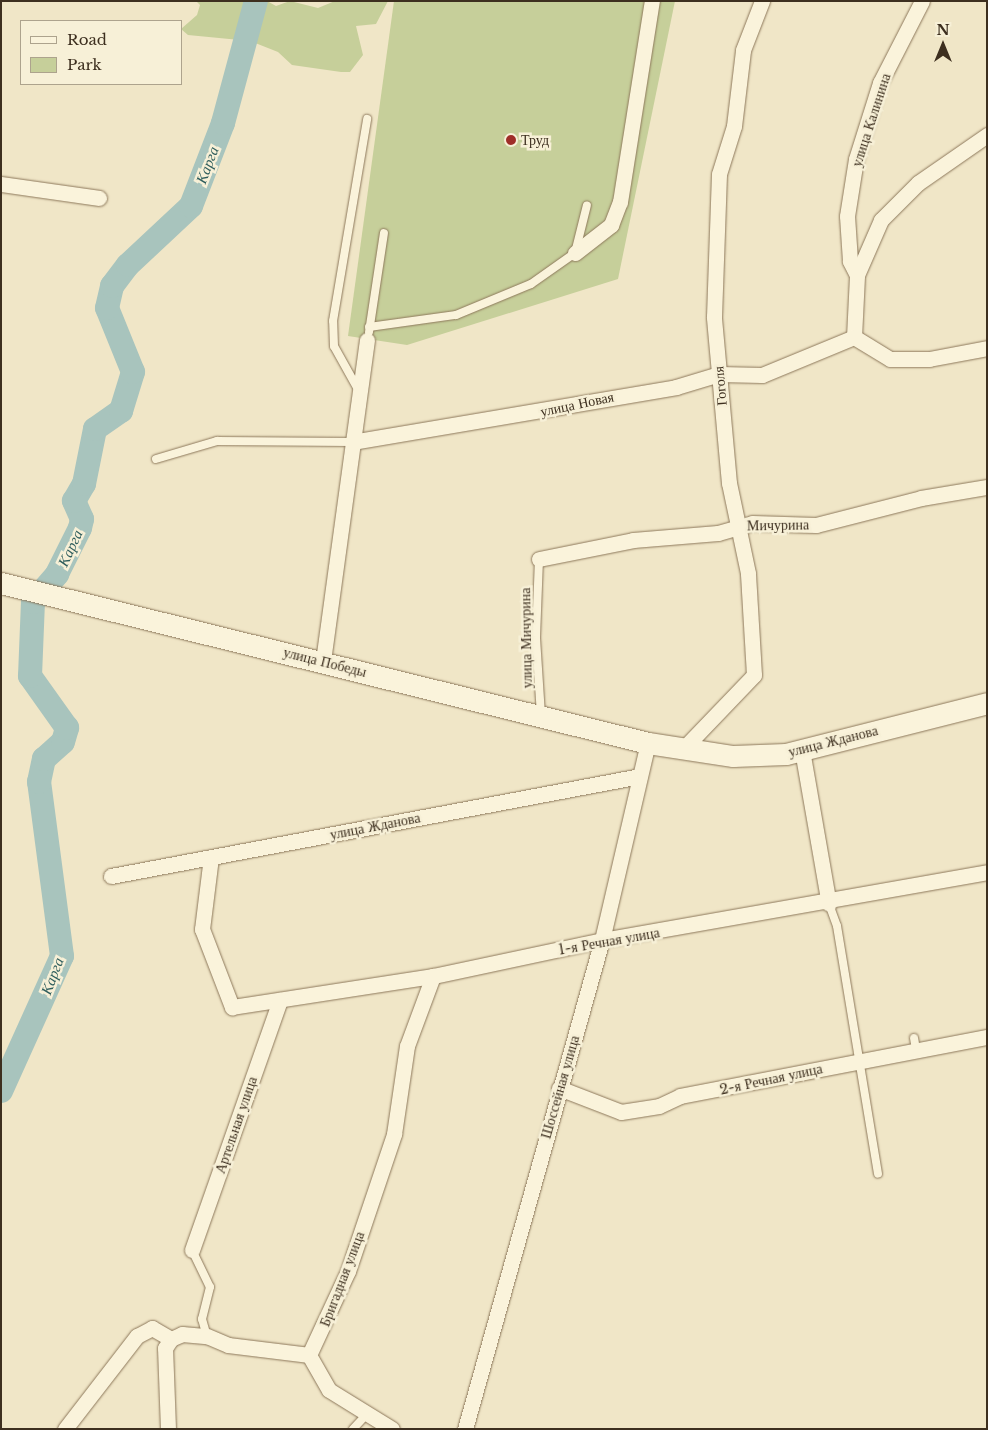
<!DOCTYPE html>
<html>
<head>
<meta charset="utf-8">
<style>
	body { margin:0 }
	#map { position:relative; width:988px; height:1430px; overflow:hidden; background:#f0e6c7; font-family:"Libre Baskerville",serif }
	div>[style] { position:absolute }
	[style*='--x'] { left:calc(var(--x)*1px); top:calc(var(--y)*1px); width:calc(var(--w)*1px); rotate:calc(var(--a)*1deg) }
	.green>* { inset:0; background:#c6cf9a }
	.river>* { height:24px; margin:-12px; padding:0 12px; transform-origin:12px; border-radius:12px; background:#a8c4bd }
	.roads { filter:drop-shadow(0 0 1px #8d785b) drop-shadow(0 0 1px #8d785b) }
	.lane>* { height:8px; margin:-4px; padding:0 4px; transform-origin:4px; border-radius:4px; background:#faf3db }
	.street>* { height:15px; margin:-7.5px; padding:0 7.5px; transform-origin:7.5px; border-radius:7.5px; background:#faf3db }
	.secondary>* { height:21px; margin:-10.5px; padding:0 10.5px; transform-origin:10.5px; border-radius:10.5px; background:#faf3db }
	.dots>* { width:14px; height:14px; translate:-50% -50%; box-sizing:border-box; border:2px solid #f7f0d7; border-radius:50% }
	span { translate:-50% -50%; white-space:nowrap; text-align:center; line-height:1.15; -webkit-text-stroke:5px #f7f0d7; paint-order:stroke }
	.street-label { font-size:14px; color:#3d2f1f }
	.poi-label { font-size:14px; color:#3d2f1f }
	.left { translate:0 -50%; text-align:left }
	.water-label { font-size:15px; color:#2e5d5c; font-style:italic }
	.frame { position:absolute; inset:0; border:2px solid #3d2f1f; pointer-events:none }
	.legend { position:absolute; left:20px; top:20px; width:162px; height:65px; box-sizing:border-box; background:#f7f0d7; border:1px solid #ada38d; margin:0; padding:6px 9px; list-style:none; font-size:15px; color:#3d2f1f }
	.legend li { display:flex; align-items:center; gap:10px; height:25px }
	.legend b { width:25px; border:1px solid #ada38d }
	.north { position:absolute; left:918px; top:20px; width:50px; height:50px; -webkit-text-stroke:4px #f7f0d7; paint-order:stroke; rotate:0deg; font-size:14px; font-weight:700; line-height:20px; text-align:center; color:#3d2f1f }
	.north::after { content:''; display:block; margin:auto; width:18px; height:22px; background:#3d2f1f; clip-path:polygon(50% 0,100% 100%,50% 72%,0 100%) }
</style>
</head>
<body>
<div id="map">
	<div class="green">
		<i style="clip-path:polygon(196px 1px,267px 1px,276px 6px,290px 1px,318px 8px,335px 1px,388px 1px,376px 24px,356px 26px,363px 55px,350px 72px,341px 72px,292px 65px,278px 52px,250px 41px,188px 35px,181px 29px,197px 15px,200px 5px)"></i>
		<i style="clip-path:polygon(394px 1px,675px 1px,618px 279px,407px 345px,348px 336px)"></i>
	</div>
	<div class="river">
		<i style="--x:1;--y:1091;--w:148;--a:-65.7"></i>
		<i style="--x:62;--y:956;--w:176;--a:-97.5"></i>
		<i style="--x:39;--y:782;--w:24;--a:-78"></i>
		<i style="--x:44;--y:759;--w:25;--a:-42"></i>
		<i style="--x:63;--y:742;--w:15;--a:-74"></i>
		<i style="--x:67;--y:728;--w:64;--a:-125.4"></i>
		<i style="--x:30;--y:676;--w:74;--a:-87.7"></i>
		<i style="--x:33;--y:602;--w:37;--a:-49"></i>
		<i style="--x:57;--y:574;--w:51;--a:-63.4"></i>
		<i style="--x:80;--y:528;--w:9;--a:-77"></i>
		<i style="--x:82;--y:519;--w:20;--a:-114"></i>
		<i style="--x:74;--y:501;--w:20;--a:-60"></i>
		<i style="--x:84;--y:484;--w:56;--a:-78.7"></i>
		<i style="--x:95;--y:429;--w:32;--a:-35"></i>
		<i style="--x:121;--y:411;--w:41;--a:-72.9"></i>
		<i style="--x:133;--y:372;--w:69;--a:-112.1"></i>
		<i style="--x:107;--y:308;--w:23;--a:-77"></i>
		<i style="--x:112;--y:286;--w:26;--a:-53"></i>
		<i style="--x:128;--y:265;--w:86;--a:-43.1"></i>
		<i style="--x:191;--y:206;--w:89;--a:-68.9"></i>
		<i style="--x:223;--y:123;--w:126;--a:-74.9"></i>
	</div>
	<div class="roads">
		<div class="lane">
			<i style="--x:369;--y:327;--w:88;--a:-7.9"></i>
			<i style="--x:456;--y:315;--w:81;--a:-22.5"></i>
			<i style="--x:531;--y:284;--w:54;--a:-35.2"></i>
			<i style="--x:575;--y:253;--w:49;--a:-76"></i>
			<i style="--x:369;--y:332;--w:100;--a:-81.4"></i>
			<i style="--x:359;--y:391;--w:51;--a:-119.1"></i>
			<i style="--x:334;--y:346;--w:25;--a:-92"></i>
			<i style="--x:333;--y:321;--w:205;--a:-80.4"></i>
			<i style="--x:156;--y:459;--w:64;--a:-16.4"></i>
			<i style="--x:217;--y:441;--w:135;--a:0.4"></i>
			<i style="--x:539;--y:559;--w:79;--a:92.2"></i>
			<i style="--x:536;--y:638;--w:77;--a:86.3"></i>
			<i style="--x:829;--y:904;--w:23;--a:70"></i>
			<i style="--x:837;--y:926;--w:251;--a:80.6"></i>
			<i style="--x:914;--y:1038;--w:11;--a:80"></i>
			<i style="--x:192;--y:1250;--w:41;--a:64.1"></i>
			<i style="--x:210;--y:1287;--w:33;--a:104"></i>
			<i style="--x:202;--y:1319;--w:18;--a:74"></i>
			<i style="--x:353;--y:1429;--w:21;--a:-47"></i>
		</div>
		<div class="street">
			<i style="--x:1;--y:184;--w:99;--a:8.1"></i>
			<i style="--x:575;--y:253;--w:46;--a:-37.9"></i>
			<i style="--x:611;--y:225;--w:25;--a:-69"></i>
			<i style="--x:620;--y:202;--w:204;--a:-81"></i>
			<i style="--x:857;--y:275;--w:16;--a:-117"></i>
			<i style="--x:850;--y:261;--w:45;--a:-93.8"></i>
			<i style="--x:847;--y:216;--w:58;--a:-81"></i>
			<i style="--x:856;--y:159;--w:80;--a:-72.5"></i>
			<i style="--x:880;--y:83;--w:92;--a:-62.9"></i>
			<i style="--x:854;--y:337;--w:62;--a:-87.2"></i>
			<i style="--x:857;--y:275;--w:60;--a:-66.4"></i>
			<i style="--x:881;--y:220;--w:52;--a:-45"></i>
			<i style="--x:918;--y:183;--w:84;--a:-34.8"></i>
			<i style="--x:352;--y:442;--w:329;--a:-9.6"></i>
			<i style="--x:676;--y:387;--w:45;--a:-16.8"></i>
			<i style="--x:719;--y:374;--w:43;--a:1.3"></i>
			<i style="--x:762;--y:375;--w:100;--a:-22.4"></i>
			<i style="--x:854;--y:337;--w:42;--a:31.4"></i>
			<i style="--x:890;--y:359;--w:39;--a:0"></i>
			<i style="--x:929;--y:359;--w:59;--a:-10.7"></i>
			<i style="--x:539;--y:559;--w:96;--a:-11.4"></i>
			<i style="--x:633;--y:540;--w:85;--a:-4.7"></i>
			<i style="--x:718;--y:533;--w:35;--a:-16"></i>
			<i style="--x:752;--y:523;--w:64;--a:1.8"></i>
			<i style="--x:816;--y:525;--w:108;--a:-14.4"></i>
			<i style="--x:921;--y:498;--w:67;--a:-9.5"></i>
			<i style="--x:323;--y:661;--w:324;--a:-82.2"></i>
			<i style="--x:684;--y:748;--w:101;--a:-46.2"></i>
			<i style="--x:754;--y:675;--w:102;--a:-93.4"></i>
			<i style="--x:748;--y:573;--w:92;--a:-101.9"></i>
			<i style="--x:729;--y:483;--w:167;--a:-95.2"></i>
			<i style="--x:714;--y:317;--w:143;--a:-88"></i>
			<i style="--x:719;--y:174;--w:50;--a:-72.6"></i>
			<i style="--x:734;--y:126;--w:77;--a:-83.2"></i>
			<i style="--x:743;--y:50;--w:53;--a:-68.8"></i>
			<i style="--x:802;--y:750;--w:156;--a:80.1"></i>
			<i style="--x:211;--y:857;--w:73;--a:97.1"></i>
			<i style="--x:202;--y:929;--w:84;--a:69"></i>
			<i style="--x:232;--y:1007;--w:203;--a:-8.8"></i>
			<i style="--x:433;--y:976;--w:173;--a:-12"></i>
			<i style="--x:602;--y:940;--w:391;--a:-10"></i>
			<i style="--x:111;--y:876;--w:538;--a:-10.7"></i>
			<i style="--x:559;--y:1088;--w:66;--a:21.2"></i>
			<i style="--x:621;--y:1112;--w:38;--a:-9"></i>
			<i style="--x:659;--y:1106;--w:23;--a:-25"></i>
			<i style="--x:680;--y:1096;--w:313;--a:-10.9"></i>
			<i style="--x:192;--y:1250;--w:265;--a:-70.6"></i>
			<i style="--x:309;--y:1355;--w:93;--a:-65.1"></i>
			<i style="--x:348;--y:1271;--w:145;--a:-71.4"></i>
			<i style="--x:394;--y:1134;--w:89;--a:-81.6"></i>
			<i style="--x:407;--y:1046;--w:75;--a:-69.6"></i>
			<i style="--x:309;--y:1355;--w:40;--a:60.3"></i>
			<i style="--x:329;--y:1390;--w:74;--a:31.8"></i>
			<i style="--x:65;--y:1429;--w:118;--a:-52.3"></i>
			<i style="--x:137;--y:1336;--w:17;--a:-28"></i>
			<i style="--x:152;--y:1328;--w:22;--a:30"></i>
			<i style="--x:168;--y:1429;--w:81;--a:-92.1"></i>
			<i style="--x:165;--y:1348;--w:11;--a:-56"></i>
			<i style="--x:171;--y:1339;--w:12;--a:-24"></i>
			<i style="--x:182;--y:1334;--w:25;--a:5"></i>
			<i style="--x:207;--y:1336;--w:23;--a:23"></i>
			<i style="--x:228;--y:1345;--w:82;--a:7"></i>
			<i style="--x:465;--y:1429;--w:508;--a:-74.35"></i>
			<i style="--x:602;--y:940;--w:202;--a:-76.9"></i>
		</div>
		<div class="secondary">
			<i style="--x:1;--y:583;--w:666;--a:13.89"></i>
			<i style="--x:648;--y:743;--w:86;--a:8.7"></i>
			<i style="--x:733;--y:756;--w:53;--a:-2.2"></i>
			<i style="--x:786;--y:754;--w:207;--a:-14.2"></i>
		</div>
	</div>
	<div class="dots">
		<i style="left:511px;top:140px;background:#9f2e28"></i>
	</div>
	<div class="street-label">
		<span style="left:871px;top:120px;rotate:-72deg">улица Калинина</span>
		<span style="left:720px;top:386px;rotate:-95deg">Гоголя</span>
		<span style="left:577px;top:404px;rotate:-12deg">улица Новая</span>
		<span style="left:778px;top:525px;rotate:-1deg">Мичурина</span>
		<span style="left:526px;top:638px;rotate:-91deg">улица Мичурина</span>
		<span style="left:325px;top:662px;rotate:14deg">улица Победы</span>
		<span style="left:833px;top:741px;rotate:-14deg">улица Жданова</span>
		<span style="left:375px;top:826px;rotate:-11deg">улица Жданова</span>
		<span style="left:609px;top:941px;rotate:-10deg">1-я Речная улица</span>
		<span style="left:771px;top:1079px;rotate:-12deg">2-я Речная улица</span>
		<span style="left:560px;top:1087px;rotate:-74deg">Шоссейная улица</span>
		<span style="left:236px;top:1125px;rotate:-71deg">Артельная улица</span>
		<span style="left:342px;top:1279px;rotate:-69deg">Бригадная улица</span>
	</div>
	<div class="poi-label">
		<span class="left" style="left:521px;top:140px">Труд</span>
	</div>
	<div class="water-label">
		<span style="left:207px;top:165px;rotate:-69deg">Карга</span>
		<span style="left:70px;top:548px;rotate:-65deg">Карга</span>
		<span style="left:52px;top:976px;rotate:-69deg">Карга</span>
	</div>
	<div class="frame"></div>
	<ul class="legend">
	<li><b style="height:6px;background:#faf3db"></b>Road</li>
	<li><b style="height:14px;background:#c6cf9a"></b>Park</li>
	</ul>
	<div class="north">N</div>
</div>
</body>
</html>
